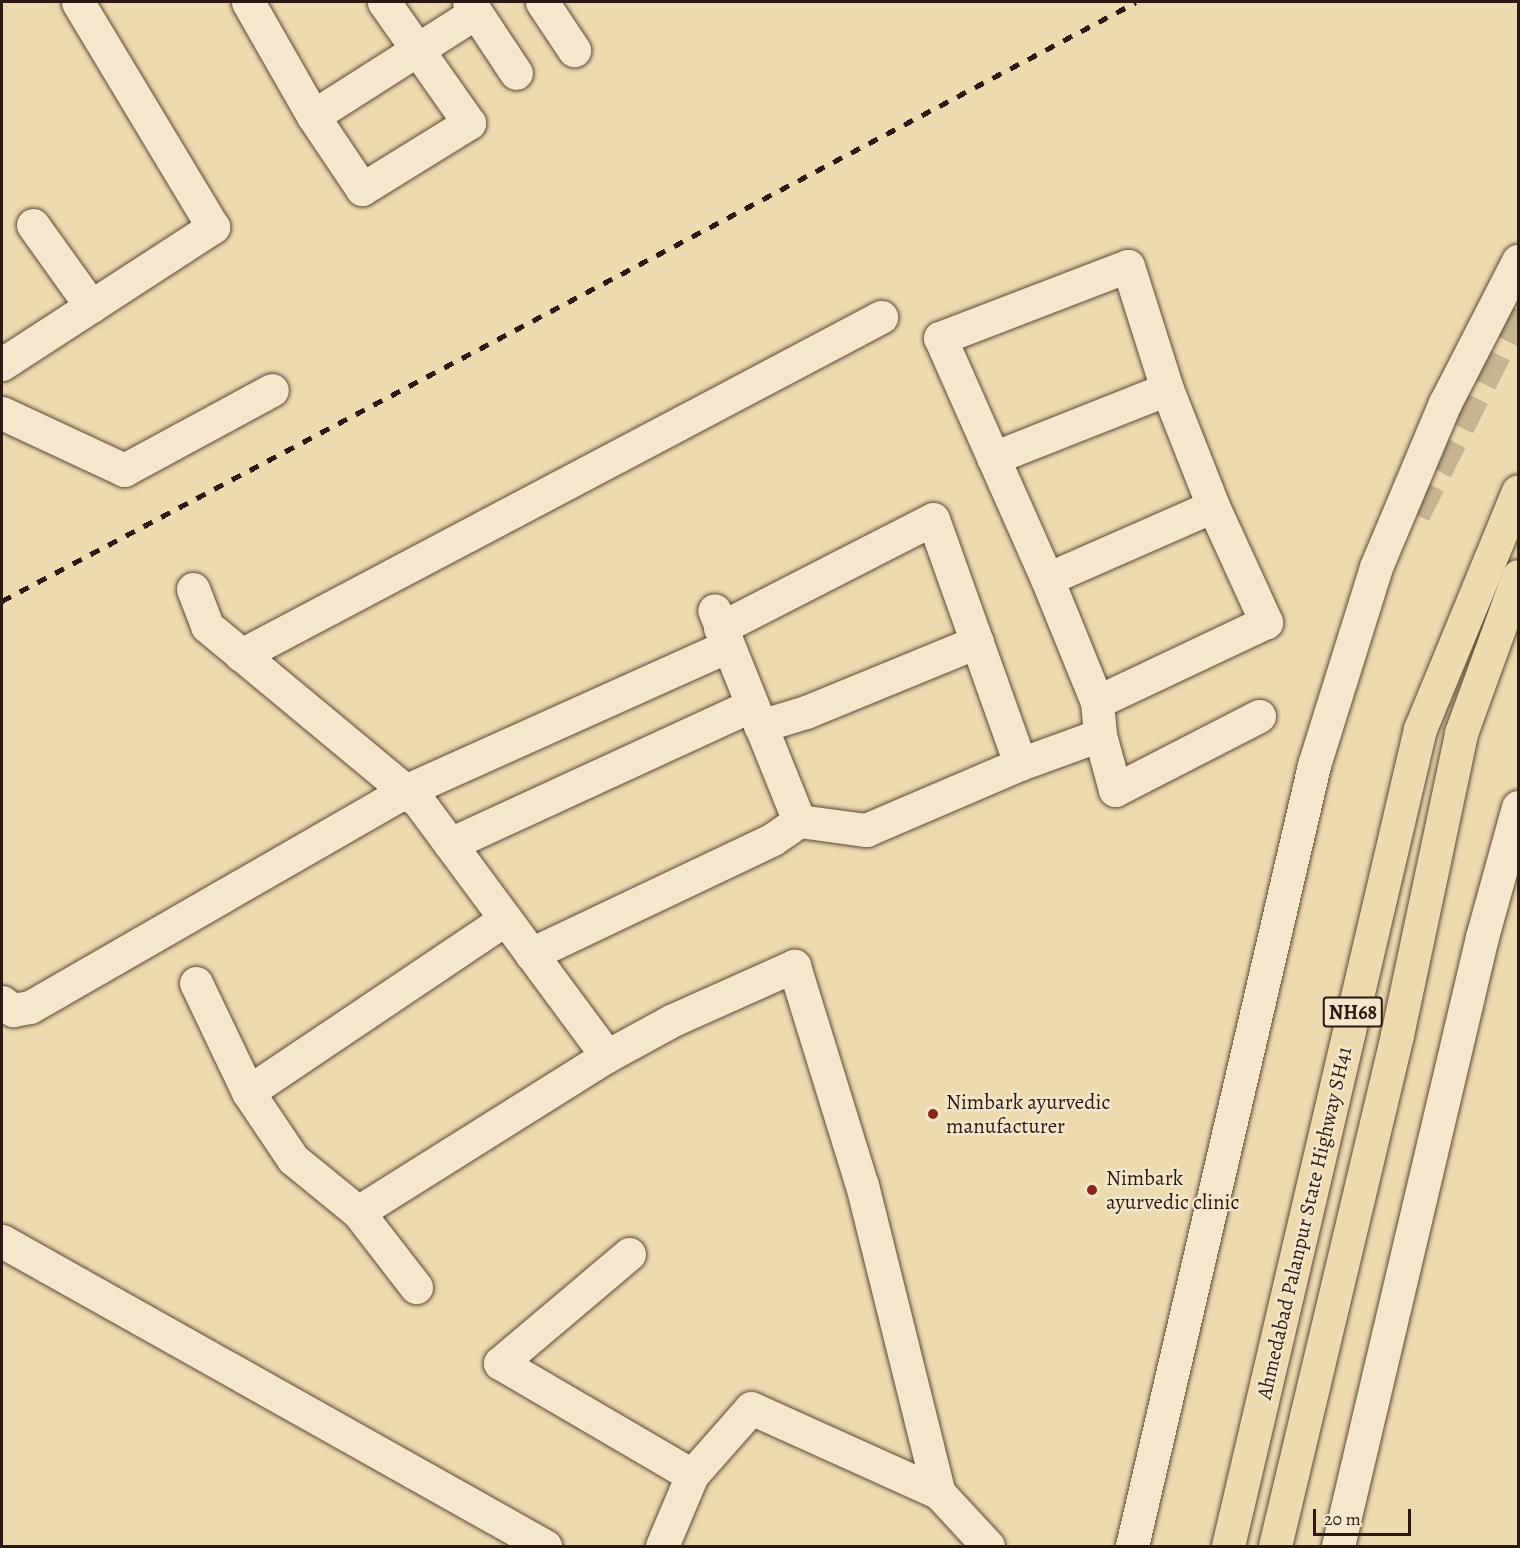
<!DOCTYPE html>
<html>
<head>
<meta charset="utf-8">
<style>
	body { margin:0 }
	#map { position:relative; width:1520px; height:1548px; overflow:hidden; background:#eedaaf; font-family:Alegreya,serif }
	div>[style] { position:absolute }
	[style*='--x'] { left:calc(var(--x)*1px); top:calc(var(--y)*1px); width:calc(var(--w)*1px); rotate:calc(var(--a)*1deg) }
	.minor-tunnel>* { height:33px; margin-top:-16.5px; transform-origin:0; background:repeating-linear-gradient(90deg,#c7b490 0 33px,transparent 0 49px) }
	.roads { filter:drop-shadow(0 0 2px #5c4a39) drop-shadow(0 0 2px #5c4a39) }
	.minor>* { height:33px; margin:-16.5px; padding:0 16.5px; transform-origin:16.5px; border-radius:16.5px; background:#f4e7cb }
	.highway>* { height:33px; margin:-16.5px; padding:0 16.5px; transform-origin:16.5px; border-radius:16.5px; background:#eedaaf }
	.rail>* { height:4.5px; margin-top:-2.25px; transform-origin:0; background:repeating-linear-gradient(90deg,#2c1a12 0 10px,transparent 0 20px) }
	.dots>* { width:16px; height:16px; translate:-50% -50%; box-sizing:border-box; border:3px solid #f4e7cb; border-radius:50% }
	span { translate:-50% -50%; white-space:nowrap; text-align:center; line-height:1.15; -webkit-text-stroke:4.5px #f4e7cb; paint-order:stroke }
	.shield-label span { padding:2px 4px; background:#f4e7cb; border:2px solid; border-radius:4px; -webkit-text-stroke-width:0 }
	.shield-label { font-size:20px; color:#2c1a12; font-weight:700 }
	.poi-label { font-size:21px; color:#2c1a12 }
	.left { translate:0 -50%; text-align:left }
	.street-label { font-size:21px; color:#2c1a12 }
	.frame { position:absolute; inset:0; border:3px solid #2c1a12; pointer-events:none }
	.scale { position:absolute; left:1313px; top:1509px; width:98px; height:27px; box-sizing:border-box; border:3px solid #2c1a12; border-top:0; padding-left:8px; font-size:18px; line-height:21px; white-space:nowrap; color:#2c1a12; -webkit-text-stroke:4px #f4e7cb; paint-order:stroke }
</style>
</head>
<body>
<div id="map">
	<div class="minor-tunnel">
		<i style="--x:1414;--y:513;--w:231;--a:-63.2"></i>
	</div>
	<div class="roads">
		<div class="minor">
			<i style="--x:248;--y:2;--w:131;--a:60.3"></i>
			<i style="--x:313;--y:116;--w:88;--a:56.1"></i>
			<i style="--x:362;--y:189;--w:126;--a:-31.7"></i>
			<i style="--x:469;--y:123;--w:148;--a:-125.1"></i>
			<i style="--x:469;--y:2;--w:85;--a:56.5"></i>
			<i style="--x:542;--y:2;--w:58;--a:56.3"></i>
			<i style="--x:313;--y:116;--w:193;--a:-32.5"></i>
			<i style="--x:33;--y:225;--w:100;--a:54.4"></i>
			<i style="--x:2;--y:364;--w:252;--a:-33"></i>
			<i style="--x:213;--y:227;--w:262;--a:-121"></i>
			<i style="--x:2;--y:413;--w:135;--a:25"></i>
			<i style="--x:124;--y:470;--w:168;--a:-28.4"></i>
			<i style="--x:993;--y:458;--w:187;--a:-21.6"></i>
			<i style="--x:1167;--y:389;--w:126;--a:68.5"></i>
			<i style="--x:1047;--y:579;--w:181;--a:-23.7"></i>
			<i style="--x:1213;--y:506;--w:128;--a:65.4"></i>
			<i style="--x:1266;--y:622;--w:187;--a:154.7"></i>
			<i style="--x:193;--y:589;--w:40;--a:69"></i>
			<i style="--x:207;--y:626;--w:276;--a:39.7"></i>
			<i style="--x:419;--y:802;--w:316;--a:53.5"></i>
			<i style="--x:607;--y:1056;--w:75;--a:-28.6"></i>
			<i style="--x:673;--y:1020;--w:133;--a:-24.1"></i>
			<i style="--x:794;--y:966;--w:229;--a:72.8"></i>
			<i style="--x:862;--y:1185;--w:317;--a:76"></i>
			<i style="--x:939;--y:1493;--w:72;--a:47.2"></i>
			<i style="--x:720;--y:628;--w:239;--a:-27.1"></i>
			<i style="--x:933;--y:519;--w:260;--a:70.4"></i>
			<i style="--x:241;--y:655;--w:724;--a:-27.84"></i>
			<i style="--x:760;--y:726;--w:48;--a:-16.9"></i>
			<i style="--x:806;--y:712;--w:185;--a:-22.3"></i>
			<i style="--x:1100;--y:735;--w:33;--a:-95"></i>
			<i style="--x:1097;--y:702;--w:133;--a:-112.1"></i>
			<i style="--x:1047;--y:579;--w:264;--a:-113.9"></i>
			<i style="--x:940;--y:338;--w:201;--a:-21"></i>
			<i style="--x:1128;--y:266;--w:129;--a:72.4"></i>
			<i style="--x:799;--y:821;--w:68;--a:7.7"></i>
			<i style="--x:866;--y:830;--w:168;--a:-23.2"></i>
			<i style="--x:1020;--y:764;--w:85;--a:-19.9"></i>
			<i style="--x:1100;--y:735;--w:57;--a:74.7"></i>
			<i style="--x:1115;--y:790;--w:162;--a:-27.2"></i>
			<i style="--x:450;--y:844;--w:332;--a:-24.7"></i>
			<i style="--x:531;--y:954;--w:268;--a:-25.4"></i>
			<i style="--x:773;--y:839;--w:32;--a:-35"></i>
			<i style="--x:799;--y:821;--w:227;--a:-111.9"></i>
			<i style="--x:196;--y:983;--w:121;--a:64.5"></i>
			<i style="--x:248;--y:1092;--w:81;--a:56.1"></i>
			<i style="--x:293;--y:1159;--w:84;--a:39.2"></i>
			<i style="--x:358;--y:1212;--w:95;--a:52.3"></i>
			<i style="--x:2;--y:1002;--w:14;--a:36"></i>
			<i style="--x:13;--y:1010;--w:17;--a:-10"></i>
			<i style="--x:30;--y:1007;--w:433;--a:-29.9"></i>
			<i style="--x:405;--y:791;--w:354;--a:-24.2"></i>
			<i style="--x:248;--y:1092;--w:310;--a:-33.9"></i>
			<i style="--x:358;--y:1212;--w:294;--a:-32.1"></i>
			<i style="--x:2;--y:1241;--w:623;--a:29.32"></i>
			<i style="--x:629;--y:1254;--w:169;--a:139.8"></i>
			<i style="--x:500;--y:1363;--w:222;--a:30.3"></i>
			<i style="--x:692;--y:1475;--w:89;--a:-48.6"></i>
			<i style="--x:751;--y:1408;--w:206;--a:24.3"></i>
			<i style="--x:662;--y:1546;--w:77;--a:-67.1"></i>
			<i style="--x:1132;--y:1546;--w:802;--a:-76.88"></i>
			<i style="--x:1314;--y:765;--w:207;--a:-72.6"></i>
			<i style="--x:1376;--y:567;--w:178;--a:-67.2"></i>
			<i style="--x:1445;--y:403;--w:160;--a:-62.8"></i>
			<i style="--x:1338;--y:1546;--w:626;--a:-76.7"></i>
			<i style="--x:1482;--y:937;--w:135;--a:-74.5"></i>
		</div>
		<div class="highway">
			<i style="--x:1228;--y:1546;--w:839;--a:-76.78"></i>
			<i style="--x:1420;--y:729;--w:257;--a:-67.6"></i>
			<i style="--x:1275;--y:1546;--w:525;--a:-76.57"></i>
			<i style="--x:1397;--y:1035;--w:309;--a:-78"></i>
			<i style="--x:1461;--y:733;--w:167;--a:-70"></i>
		</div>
	</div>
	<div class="rail">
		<i style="--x:2;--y:601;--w:1282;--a:-27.84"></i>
	</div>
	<div class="dots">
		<i style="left:933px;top:1114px;background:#8f2418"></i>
		<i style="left:1092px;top:1190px;background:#8f2418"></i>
	</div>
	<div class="shield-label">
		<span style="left:1353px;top:1012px">NH68</span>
	</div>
	<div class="poi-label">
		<span class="left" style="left:946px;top:1114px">Nimbark ayurvedic<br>manufacturer</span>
		<span class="left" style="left:1106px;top:1190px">Nimbark<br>ayurvedic clinic</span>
	</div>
	<div class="street-label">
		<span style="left:1304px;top:1223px;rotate:-77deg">Ahmedabad Palanpur State Highway SH41</span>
	</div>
	<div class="frame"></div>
	<div class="scale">20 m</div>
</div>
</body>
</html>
